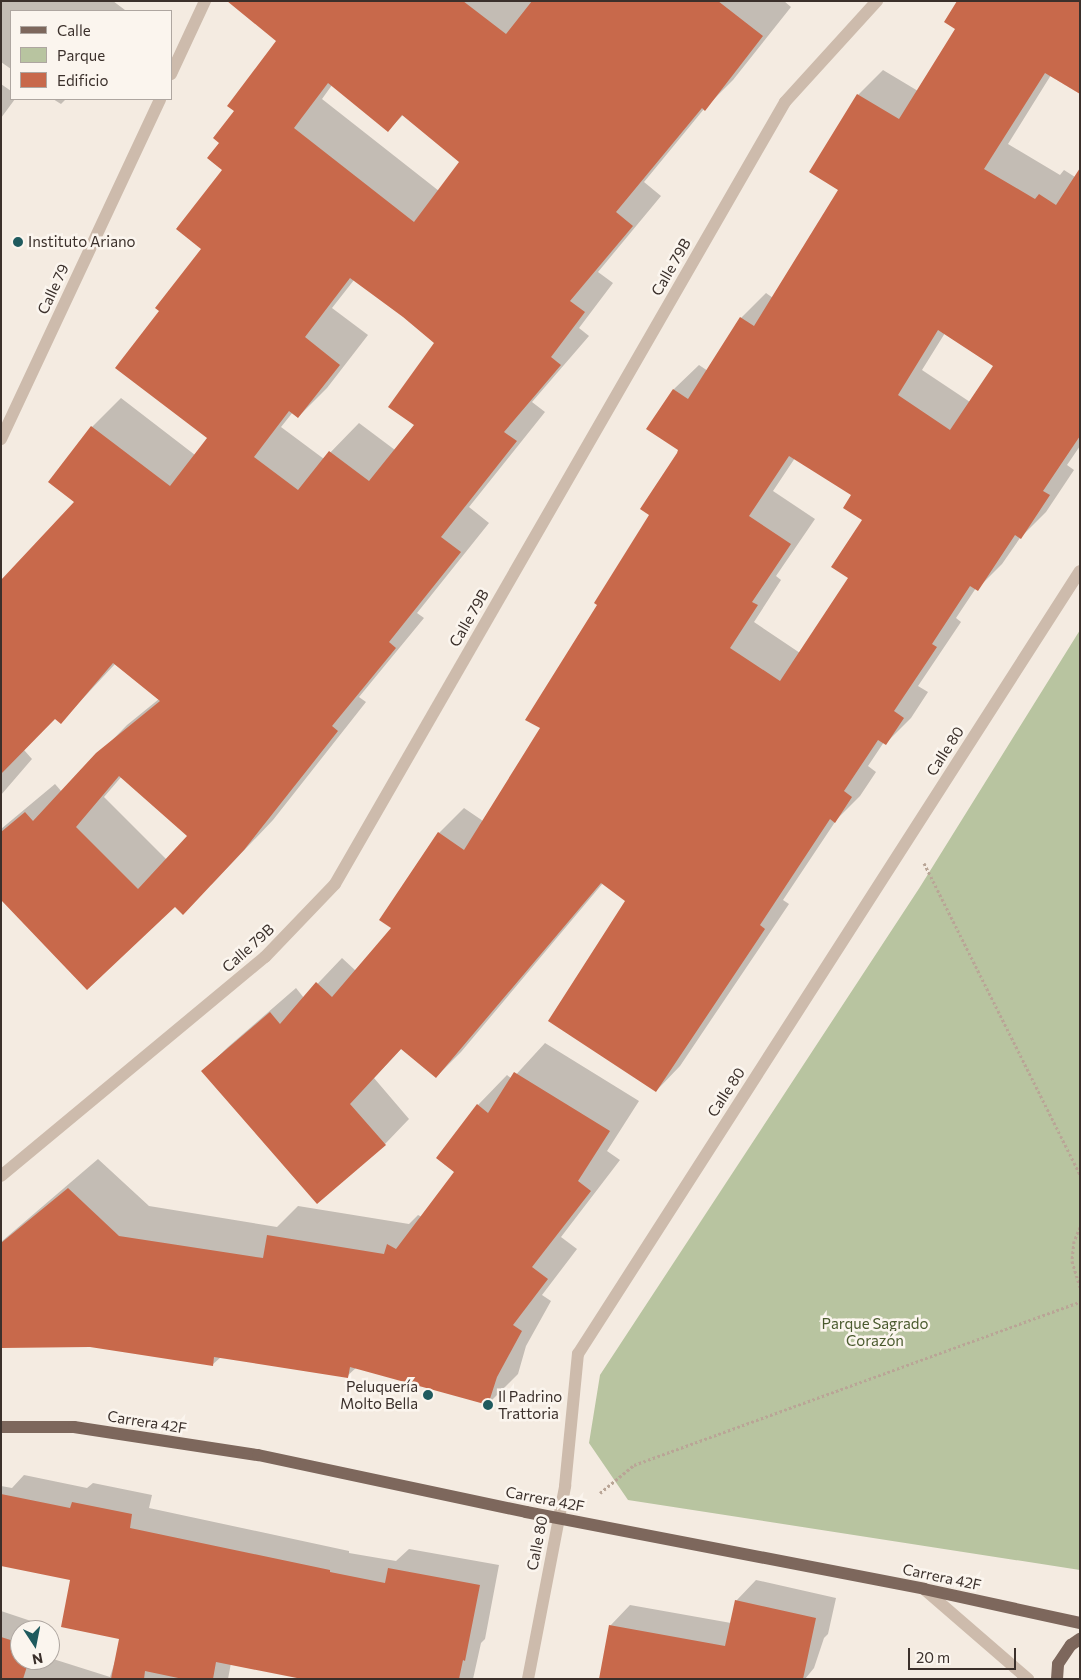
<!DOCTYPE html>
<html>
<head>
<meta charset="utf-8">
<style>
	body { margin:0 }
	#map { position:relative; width:1081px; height:1680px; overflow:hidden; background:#f4ebe1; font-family:Commissioner,sans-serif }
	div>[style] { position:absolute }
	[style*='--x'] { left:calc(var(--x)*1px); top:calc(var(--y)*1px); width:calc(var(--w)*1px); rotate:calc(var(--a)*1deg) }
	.green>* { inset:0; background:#b8c4a0 }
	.shadow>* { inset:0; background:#0003 }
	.building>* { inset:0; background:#c8694b }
	.path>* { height:3px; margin-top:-1.5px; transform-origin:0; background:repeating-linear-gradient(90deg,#b9a596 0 2.5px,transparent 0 5px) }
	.minor>* { height:12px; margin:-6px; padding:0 6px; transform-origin:6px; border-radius:6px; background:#cdbbac }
	.major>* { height:12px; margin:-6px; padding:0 6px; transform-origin:6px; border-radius:6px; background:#7d675c }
	.dots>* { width:14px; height:14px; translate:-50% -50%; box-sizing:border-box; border:2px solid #fbf5ee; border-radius:50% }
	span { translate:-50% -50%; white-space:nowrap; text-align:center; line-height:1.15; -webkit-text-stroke:5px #fbf5ee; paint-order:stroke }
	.poi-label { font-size:15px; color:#3b302b }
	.left { translate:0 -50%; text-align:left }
	.right { translate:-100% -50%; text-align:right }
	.street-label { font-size:15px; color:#3b302b }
	.park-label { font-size:15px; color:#4a5a2e }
	.frame { position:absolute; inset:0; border:2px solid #3b302b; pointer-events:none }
	.legend { position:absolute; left:10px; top:10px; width:162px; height:90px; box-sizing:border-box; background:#fbf5ee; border:1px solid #aea6a0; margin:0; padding:6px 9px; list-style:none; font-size:15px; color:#3b302b }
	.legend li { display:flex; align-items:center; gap:10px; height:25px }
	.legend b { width:25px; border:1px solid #aea6a0 }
	.north { position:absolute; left:10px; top:1620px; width:50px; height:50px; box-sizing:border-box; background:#fbf5ee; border:1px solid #aea6a0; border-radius:50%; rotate:169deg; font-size:14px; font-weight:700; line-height:20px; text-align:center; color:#3b302b }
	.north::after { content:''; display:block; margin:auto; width:18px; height:22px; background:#1f5a5e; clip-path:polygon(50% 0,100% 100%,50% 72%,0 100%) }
	.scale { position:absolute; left:908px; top:1648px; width:108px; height:22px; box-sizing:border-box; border:2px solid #3b302b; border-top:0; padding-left:6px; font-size:15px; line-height:18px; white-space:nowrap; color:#3b302b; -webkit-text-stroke:4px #fbf5ee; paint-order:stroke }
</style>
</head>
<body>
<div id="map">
	<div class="green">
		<i style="clip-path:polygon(1080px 630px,1080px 1570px,628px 1500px,589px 1443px,600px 1375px,920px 887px)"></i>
	</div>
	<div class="shadow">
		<i style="clip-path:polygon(1px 1px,113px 1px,125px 10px,11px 11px,11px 69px,1px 62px)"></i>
		<i style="clip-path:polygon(evenodd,252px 1px,784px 1px,791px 7px,733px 80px,704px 109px,644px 182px,661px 196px,598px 272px,613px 283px,579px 328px,589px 336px,532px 402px,545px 412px,469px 507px,489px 523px,417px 613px,424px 618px,359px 697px,366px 702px,273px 820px,212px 884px,175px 906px,1px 899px,1px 829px,55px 784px,62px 792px,127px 725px,159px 699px,115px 664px,61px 722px,55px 717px,24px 750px,32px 759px,1px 795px,1px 582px,76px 501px,92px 427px,121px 398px,195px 455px,208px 438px,160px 310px,203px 248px,224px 170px,221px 142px,236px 111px,278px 41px,252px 1px,332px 85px,388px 130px,403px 115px,461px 161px,439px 191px,322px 99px,332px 85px,252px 1px,354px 280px,404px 316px,436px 343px,416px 425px,395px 450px,359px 423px,324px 459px,281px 427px,293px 412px,298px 417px,327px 388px,368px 335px,332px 308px,354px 280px,252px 1px,122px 776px,189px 836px,167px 860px,104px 797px,122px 776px)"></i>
		<i style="clip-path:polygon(evenodd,957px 28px,1051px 75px,1008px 144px,1060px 175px,1064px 170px,1075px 177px,1080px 170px,1080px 446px,1067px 465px,1074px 470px,1046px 512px,1020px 538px,1002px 564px,977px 589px,976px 588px,956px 618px,961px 622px,918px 686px,928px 692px,911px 718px,886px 743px,884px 742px,868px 766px,876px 772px,860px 796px,837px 819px,783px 900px,789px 904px,680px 1066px,656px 1091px,627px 900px,603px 883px,461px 1052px,436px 1077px,402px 1048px,374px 1078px,409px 1119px,385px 1144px,203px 1071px,228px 1047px,296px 988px,304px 998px,342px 958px,356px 971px,393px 928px,439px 833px,464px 808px,483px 821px,541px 728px,599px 605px,651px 515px,680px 450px,648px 429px,674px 389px,699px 365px,708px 371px,741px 318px,766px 293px,773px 298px,840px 189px,858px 95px,883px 70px,918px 91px,957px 28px,945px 333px,995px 366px,970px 402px,922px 370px,945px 333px,957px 28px,795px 458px,853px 495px,864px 520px,850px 578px,800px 653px,754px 622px,781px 580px,776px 576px,815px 519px,773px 491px,795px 458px)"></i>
		<i style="clip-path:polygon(1px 84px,11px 91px,11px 99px,15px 99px,1px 118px)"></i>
		<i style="clip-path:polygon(53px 99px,66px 99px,61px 104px)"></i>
		<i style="clip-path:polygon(545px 1043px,639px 1101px,607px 1151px,620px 1160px,561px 1237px,577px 1249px,542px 1295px,551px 1301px,526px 1346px,518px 1374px,488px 1404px,357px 1367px,347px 1376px,221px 1357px,212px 1365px,90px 1346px,1px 1346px,1px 1242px,98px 1159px,149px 1206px,277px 1227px,298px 1206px,409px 1224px,418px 1215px,422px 1217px,456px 1172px,478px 1105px,507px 1075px,512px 1079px)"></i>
		<i style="clip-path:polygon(24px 1475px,87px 1488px,93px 1483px,152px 1495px,149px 1508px,349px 1551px,349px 1553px,396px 1561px,409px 1549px,499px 1565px,485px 1639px,481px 1643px,473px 1679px,309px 1679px,231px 1663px,228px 1679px,1px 1679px,1px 1611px,52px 1628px,50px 1635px,50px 1630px,20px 1630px,20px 1660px,50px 1660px,50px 1658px,110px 1677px,122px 1639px,72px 1579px,1px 1565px,1px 1486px,12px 1488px)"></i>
		<i style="clip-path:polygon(756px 1580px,836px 1598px,828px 1634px,824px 1638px,814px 1668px,805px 1679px,600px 1679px,610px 1626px,630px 1605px,731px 1623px,736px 1601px)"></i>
	</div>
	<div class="building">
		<i style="clip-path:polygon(evenodd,227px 1px,463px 1px,506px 34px,532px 1px,718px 1px,763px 36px,705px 111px,702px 108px,616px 212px,633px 226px,570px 301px,585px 312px,551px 357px,561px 365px,504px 432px,517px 441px,441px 537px,461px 552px,389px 642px,396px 648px,332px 726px,338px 731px,244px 850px,183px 915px,175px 907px,87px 990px,1px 900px,1px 832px,25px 812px,33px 821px,96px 753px,160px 701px,113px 663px,61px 724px,55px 719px,1px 774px,1px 580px,74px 502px,48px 482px,91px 426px,170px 486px,207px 438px,115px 368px,159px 311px,155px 308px,201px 249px,176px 229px,222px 170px,207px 158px,219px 143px,213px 138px,234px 111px,227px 106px,276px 41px,227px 1px,328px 83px,388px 132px,402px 115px,459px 162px,414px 222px,294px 128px,328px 83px,227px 1px,350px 278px,403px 317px,434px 343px,388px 407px,414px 425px,369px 481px,329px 451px,298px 490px,254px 457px,289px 411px,298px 418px,340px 365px,305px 337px,350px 278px,227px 1px,119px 776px,187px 836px,138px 889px,76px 827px,119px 776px)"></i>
		<i style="clip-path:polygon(evenodd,957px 1px,1080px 1px,1080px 94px,1045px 73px,984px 169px,1035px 199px,1039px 194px,1056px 205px,1080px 168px,1080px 436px,1043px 491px,1050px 495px,1021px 539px,1015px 535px,978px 591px,970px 586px,932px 644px,937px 647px,894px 711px,904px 718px,886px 745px,878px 740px,844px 791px,852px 797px,835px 823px,830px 819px,760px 925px,765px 929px,656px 1092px,548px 1021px,625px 901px,601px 883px,436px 1078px,401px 1049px,350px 1104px,386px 1145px,317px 1204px,201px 1071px,270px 1012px,280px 1024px,316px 982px,332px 997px,391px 928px,379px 920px,438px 832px,464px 850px,540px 728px,525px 720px,597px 605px,594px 603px,649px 515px,640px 509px,677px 453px,678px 450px,646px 429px,673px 389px,688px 399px,740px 317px,754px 326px,838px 190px,809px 172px,857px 94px,899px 119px,955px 29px,944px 22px,957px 1px,938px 330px,993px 366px,950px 430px,898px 395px,938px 330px,957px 1px,789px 456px,851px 495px,843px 508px,862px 520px,831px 567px,848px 578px,780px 681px,730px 648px,758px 605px,752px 602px,791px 544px,749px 516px,789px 456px)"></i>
		<i style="clip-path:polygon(514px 1072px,610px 1131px,578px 1181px,591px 1191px,532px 1267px,548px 1279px,513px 1325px,522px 1331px,497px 1377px,488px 1405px,350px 1367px,348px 1378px,214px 1357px,213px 1366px,90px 1347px,1px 1348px,1px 1243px,68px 1188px,119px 1236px,263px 1258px,267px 1235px,384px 1254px,387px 1244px,396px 1249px,454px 1172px,436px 1158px,477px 1104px,488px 1113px)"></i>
		<i style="clip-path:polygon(1px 1494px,70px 1508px,72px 1502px,132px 1514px,130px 1528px,330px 1570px,330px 1572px,385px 1583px,388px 1568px,480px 1585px,465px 1661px,463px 1660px,459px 1679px,302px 1679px,216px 1662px,213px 1679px,183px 1679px,145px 1671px,144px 1679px,111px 1679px,119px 1639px,61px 1627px,70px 1580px,1px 1566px)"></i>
		<i style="clip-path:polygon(735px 1600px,816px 1618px,803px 1679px,599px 1679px,609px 1625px,725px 1646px)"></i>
		<i style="clip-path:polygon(1px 1637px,20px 1643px,20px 1660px,29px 1660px,23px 1679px,1px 1679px)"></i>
	</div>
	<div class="path">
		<i style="--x:924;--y:863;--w:348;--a:63.4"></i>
		<i style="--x:1080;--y:1227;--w:15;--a:113"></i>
		<i style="--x:1074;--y:1241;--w:20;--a:96"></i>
		<i style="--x:1072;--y:1261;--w:28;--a:73"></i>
		<i style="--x:600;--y:1493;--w:44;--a:-39.5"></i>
		<i style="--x:634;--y:1465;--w:475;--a:-20.1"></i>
	</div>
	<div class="minor">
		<i style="--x:171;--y:74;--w:81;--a:-65"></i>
		<i style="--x:1;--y:439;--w:375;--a:-64.9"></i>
		<i style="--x:1;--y:1176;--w:343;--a:-39.7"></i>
		<i style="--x:265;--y:957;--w:101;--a:-46.2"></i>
		<i style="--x:335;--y:884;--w:902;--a:-60.08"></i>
		<i style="--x:785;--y:102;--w:137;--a:-47.7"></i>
		<i style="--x:924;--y:1589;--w:138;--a:40.9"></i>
		<i style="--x:528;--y:1679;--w:197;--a:-79.1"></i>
		<i style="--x:565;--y:1486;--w:133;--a:-84.4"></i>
		<i style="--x:578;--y:1354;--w:930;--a:-57.34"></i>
	</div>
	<div class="major">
		<i style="--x:1;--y:1427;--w:73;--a:0"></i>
		<i style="--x:74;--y:1427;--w:186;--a:8.7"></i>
		<i style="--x:258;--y:1455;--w:274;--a:12"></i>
		<i style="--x:526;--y:1512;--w:405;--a:10.9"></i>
		<i style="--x:924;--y:1589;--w:160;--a:12.3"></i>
		<i style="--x:1057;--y:1679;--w:15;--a:-86"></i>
		<i style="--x:1058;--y:1664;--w:23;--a:-56"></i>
		<i style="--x:1071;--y:1645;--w:11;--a:-34"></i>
	</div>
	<div class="dots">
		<i style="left:18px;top:242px;background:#1f5a5e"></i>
		<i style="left:428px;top:1395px;background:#1f5a5e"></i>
		<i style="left:488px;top:1405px;background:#1f5a5e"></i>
	</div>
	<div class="poi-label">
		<span class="left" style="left:28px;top:242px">Instituto Ariano</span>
		<span class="right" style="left:418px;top:1395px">Peluquería<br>Molto Bella</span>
		<span class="left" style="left:498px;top:1405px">Il Padrino<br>Trattoria</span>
	</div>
	<div class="street-label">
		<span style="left:671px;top:267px;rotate:-60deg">Calle 79B</span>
		<span style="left:53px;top:289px;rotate:-65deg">Calle 79</span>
		<span style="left:469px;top:618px;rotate:-60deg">Calle 79B</span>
		<span style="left:945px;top:751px;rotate:-57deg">Calle 80</span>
		<span style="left:248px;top:948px;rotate:-42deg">Calle 79B</span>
		<span style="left:726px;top:1092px;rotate:-57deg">Calle 80</span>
		<span style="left:147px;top:1422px;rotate:9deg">Carrera 42F</span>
		<span style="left:545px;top:1499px;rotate:11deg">Carrera 42F</span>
		<span style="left:537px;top:1543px;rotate:-79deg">Calle 80</span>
		<span style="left:942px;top:1577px;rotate:12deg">Carrera 42F</span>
	</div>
	<div class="park-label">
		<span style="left:875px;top:1332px">Parque Sagrado<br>Corazón</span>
	</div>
	<div class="frame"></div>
	<ul class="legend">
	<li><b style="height:6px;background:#7d675c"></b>Calle</li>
	<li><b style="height:14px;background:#b8c4a0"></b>Parque</li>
	<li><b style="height:14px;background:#c8694b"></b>Edificio</li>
	</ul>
	<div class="north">N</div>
	<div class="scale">20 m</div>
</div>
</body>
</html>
